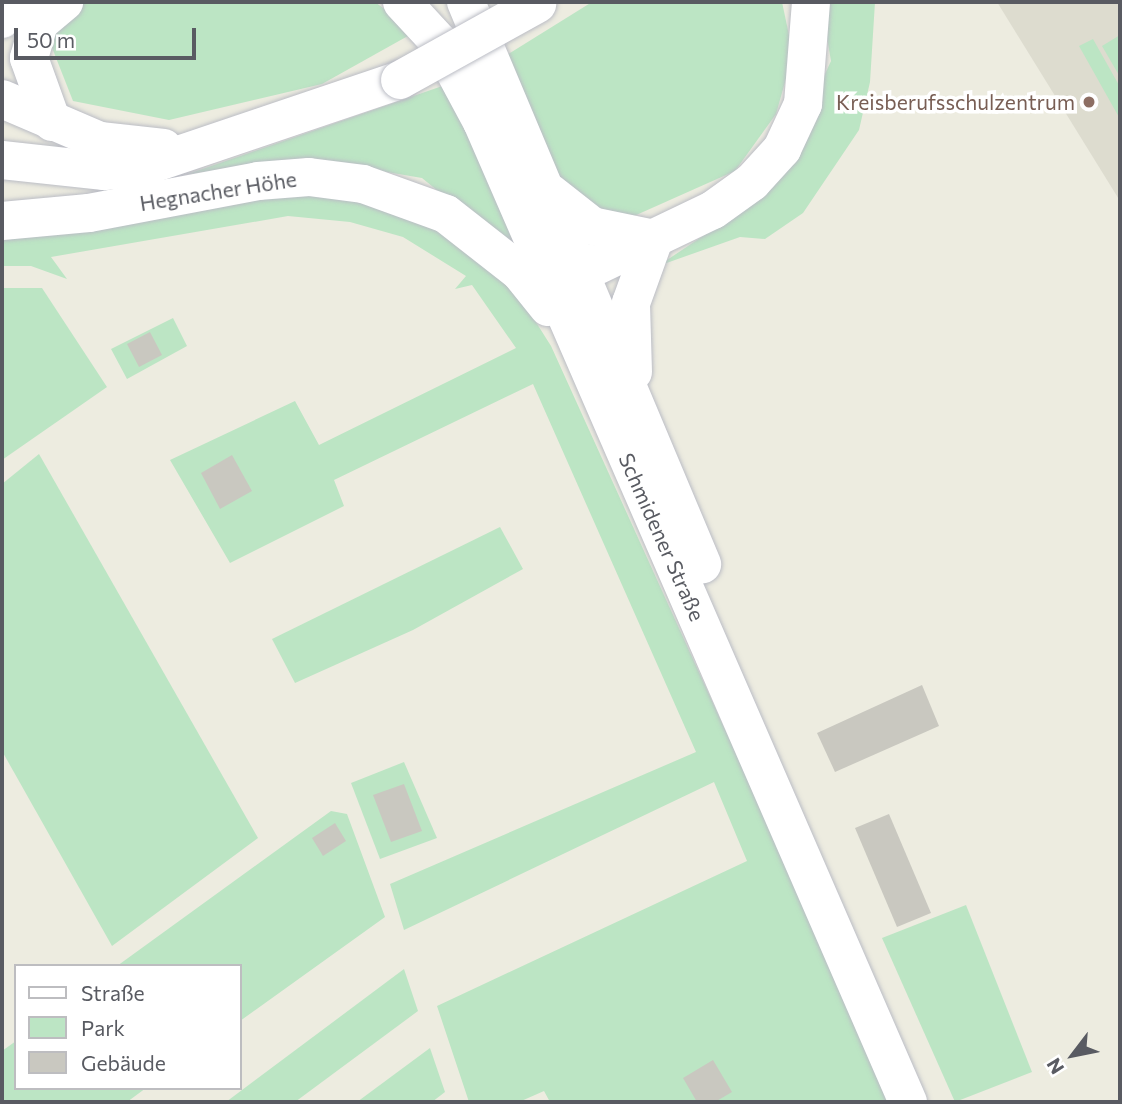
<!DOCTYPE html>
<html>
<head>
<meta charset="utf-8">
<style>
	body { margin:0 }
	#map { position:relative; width:1122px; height:1104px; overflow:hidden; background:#edece0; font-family:Commissioner,sans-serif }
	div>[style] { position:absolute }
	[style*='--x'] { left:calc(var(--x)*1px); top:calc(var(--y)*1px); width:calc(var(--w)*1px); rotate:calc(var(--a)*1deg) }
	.education>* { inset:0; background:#dddccf }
	.green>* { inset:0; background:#bce5c4 }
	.building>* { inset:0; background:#c9c8c0 }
	.roads { filter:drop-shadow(0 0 2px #bbbdc5) drop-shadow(0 0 2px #bbbdc5) }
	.secondary>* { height:38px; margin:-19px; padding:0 19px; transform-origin:19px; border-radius:19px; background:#fff }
	.bridges { filter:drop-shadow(0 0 2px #bbbdc5) drop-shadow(0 0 2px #bbbdc5) }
	.secondary-bridge>* { height:38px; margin:-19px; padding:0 19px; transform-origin:19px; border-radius:19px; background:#fff }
	.dots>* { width:19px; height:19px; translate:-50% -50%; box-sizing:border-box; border:4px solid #fff; border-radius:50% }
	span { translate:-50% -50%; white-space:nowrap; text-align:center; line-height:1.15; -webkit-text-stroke:7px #fff; paint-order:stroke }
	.education-label { font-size:21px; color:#785e54 }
	.right { translate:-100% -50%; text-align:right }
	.street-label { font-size:21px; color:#595b62 }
	.frame { position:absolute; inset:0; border:4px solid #595b62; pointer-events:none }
	.legend { position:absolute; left:14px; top:964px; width:228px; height:126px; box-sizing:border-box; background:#fff; border:2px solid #bdbdc0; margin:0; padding:9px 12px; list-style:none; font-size:21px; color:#595b62 }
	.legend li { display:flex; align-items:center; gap:14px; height:35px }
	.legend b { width:35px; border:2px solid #bdbdc0 }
	.north { position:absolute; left:1038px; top:1020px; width:70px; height:70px; -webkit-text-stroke:5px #fff; paint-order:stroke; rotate:238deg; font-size:19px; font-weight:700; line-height:28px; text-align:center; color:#595b62 }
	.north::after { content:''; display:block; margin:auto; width:24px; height:32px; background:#595b62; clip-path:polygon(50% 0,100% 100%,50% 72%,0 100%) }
	.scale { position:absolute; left:14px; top:28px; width:182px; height:32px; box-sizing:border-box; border:4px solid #595b62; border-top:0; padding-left:9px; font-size:21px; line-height:24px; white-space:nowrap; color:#595b62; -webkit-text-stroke:5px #fff; paint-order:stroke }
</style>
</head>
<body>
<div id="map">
	<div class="education">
		<i style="clip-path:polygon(997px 2px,1120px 2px,1120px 201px)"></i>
	</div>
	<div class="green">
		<i style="clip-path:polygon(86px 2px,375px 2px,415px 32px,322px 84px,169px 120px,73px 101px,49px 40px,56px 24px)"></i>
		<i style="clip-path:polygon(592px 2px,782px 2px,793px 54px,776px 114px,735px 171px,625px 220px,588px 209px,558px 174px,502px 58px)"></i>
		<i style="clip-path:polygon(821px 2px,875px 2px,870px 82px,859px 130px,803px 213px,765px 239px,740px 237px,658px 266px,730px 218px,781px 170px,831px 61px)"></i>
		<i style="clip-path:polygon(1120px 35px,1120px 77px,1102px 46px)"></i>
		<i style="clip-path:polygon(1093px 39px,1120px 87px,1120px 119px,1079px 46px)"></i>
		<i style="clip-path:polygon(451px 83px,530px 266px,422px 178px,310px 159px,188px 174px)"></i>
		<i style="clip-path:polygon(323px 190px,422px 217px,515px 289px,551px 346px,894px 1102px,550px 1102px,544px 1091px,519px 1102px,469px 1102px,437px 1006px,747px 861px,714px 782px,404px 930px,390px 884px,696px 752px,533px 384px,334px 480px,344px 506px,230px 563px,170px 460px,295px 401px,319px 445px,516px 348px,472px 285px,455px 289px,466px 276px,403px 237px,350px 222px,288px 216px,51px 257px,67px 279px,31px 266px,2px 266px,2px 232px)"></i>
		<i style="clip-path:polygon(2px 288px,42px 288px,107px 387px,2px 460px)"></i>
		<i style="clip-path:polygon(173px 318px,187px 346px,127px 379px,111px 349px)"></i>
		<i style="clip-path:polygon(39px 454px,258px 838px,112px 946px,2px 751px,2px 484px)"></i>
		<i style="clip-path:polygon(500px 527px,523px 569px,413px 630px,295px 683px,272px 639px)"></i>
		<i style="clip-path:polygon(404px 762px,437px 838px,380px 859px,351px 783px)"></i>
		<i style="clip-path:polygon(331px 811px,347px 814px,385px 917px,240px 1021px,240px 966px,117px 966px)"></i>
		<i style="clip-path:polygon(966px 905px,1032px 1072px,955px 1102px,882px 938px)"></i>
		<i style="clip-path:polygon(404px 969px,418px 1011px,295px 1102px,226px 1102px)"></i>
		<i style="clip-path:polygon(16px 1041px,16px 1088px,146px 1088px,127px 1102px,2px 1102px,2px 1051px)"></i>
		<i style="clip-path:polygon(430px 1048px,445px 1092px,432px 1102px,357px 1102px)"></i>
	</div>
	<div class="building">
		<i style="clip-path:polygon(150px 332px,162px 355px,139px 367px,127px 344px)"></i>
		<i style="clip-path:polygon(232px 455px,252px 491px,220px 509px,201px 473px)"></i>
		<i style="clip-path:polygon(922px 685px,939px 726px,835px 772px,817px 733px)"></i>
		<i style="clip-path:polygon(404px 784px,422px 831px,391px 842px,373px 795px)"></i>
		<i style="clip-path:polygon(889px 814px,931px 913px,897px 927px,855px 828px)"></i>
		<i style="clip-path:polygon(335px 823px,346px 841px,323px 856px,312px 838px)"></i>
		<i style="clip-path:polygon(713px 1060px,732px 1092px,715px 1102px,697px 1102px,683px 1078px)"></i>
	</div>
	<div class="roads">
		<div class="secondary">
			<i style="--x:402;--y:2;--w:54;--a:47.2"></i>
			<i style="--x:439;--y:42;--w:91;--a:61.7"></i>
			<i style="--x:482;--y:122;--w:1069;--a:66.51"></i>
			<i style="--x:466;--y:2;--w:610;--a:67.22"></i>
			<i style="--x:2;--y:19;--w:21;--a:-53"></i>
			<i style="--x:2;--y:99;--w:107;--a:23.2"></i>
			<i style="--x:100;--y:141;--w:64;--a:6.2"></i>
			<i style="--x:52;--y:122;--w:68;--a:-109.8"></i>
			<i style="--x:29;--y:58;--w:36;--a:-74"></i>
			<i style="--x:39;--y:23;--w:33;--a:-40"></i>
			<i style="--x:2;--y:160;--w:103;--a:6.2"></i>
			<i style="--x:104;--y:171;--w:36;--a:-5"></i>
			<i style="--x:140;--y:168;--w:274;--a:-18.7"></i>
			<i style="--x:550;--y:193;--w:53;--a:38.2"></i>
			<i style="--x:592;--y:226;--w:63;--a:11.8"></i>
			<i style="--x:2;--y:221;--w:87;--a:-5.3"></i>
			<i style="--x:89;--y:213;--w:172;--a:-10.7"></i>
			<i style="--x:258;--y:181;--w:51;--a:-4.5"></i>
			<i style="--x:309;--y:177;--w:54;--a:7.4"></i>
			<i style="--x:363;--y:184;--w:88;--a:19.9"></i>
			<i style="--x:446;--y:214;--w:94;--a:38.1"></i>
			<i style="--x:520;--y:272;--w:45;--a:51.3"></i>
			<i style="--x:556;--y:259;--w:42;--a:8.1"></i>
			<i style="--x:598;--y:265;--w:127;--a:-25.6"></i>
			<i style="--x:713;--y:210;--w:48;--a:-35.7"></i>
			<i style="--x:752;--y:182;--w:45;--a:-47.7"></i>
			<i style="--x:782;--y:149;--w:50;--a:-65"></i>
			<i style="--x:803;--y:104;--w:102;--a:-85.5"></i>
			<i style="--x:633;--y:372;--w:69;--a:-91.7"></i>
			<i style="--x:631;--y:303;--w:68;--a:-70.2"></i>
		</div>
	</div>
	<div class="bridges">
		<div class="secondary-bridge">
			<i style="--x:400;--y:80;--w:157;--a:-29"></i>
		</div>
	</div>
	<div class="dots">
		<i style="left:1089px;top:102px;background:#8d6e63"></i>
	</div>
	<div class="education-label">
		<span class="right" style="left:1075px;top:102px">Kreisberufsschulzentrum</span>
	</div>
	<div class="street-label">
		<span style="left:218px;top:191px;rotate:-9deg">Hegnacher Höhe</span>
		<span style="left:662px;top:537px;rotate:66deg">Schmidener Straße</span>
	</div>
	<div class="frame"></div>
	<ul class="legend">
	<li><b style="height:9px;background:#fff"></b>Straße</li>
	<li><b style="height:19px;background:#bce5c4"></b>Park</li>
	<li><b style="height:19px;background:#c9c8c0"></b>Gebäude</li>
	</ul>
	<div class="north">N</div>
	<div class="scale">50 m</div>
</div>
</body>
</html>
